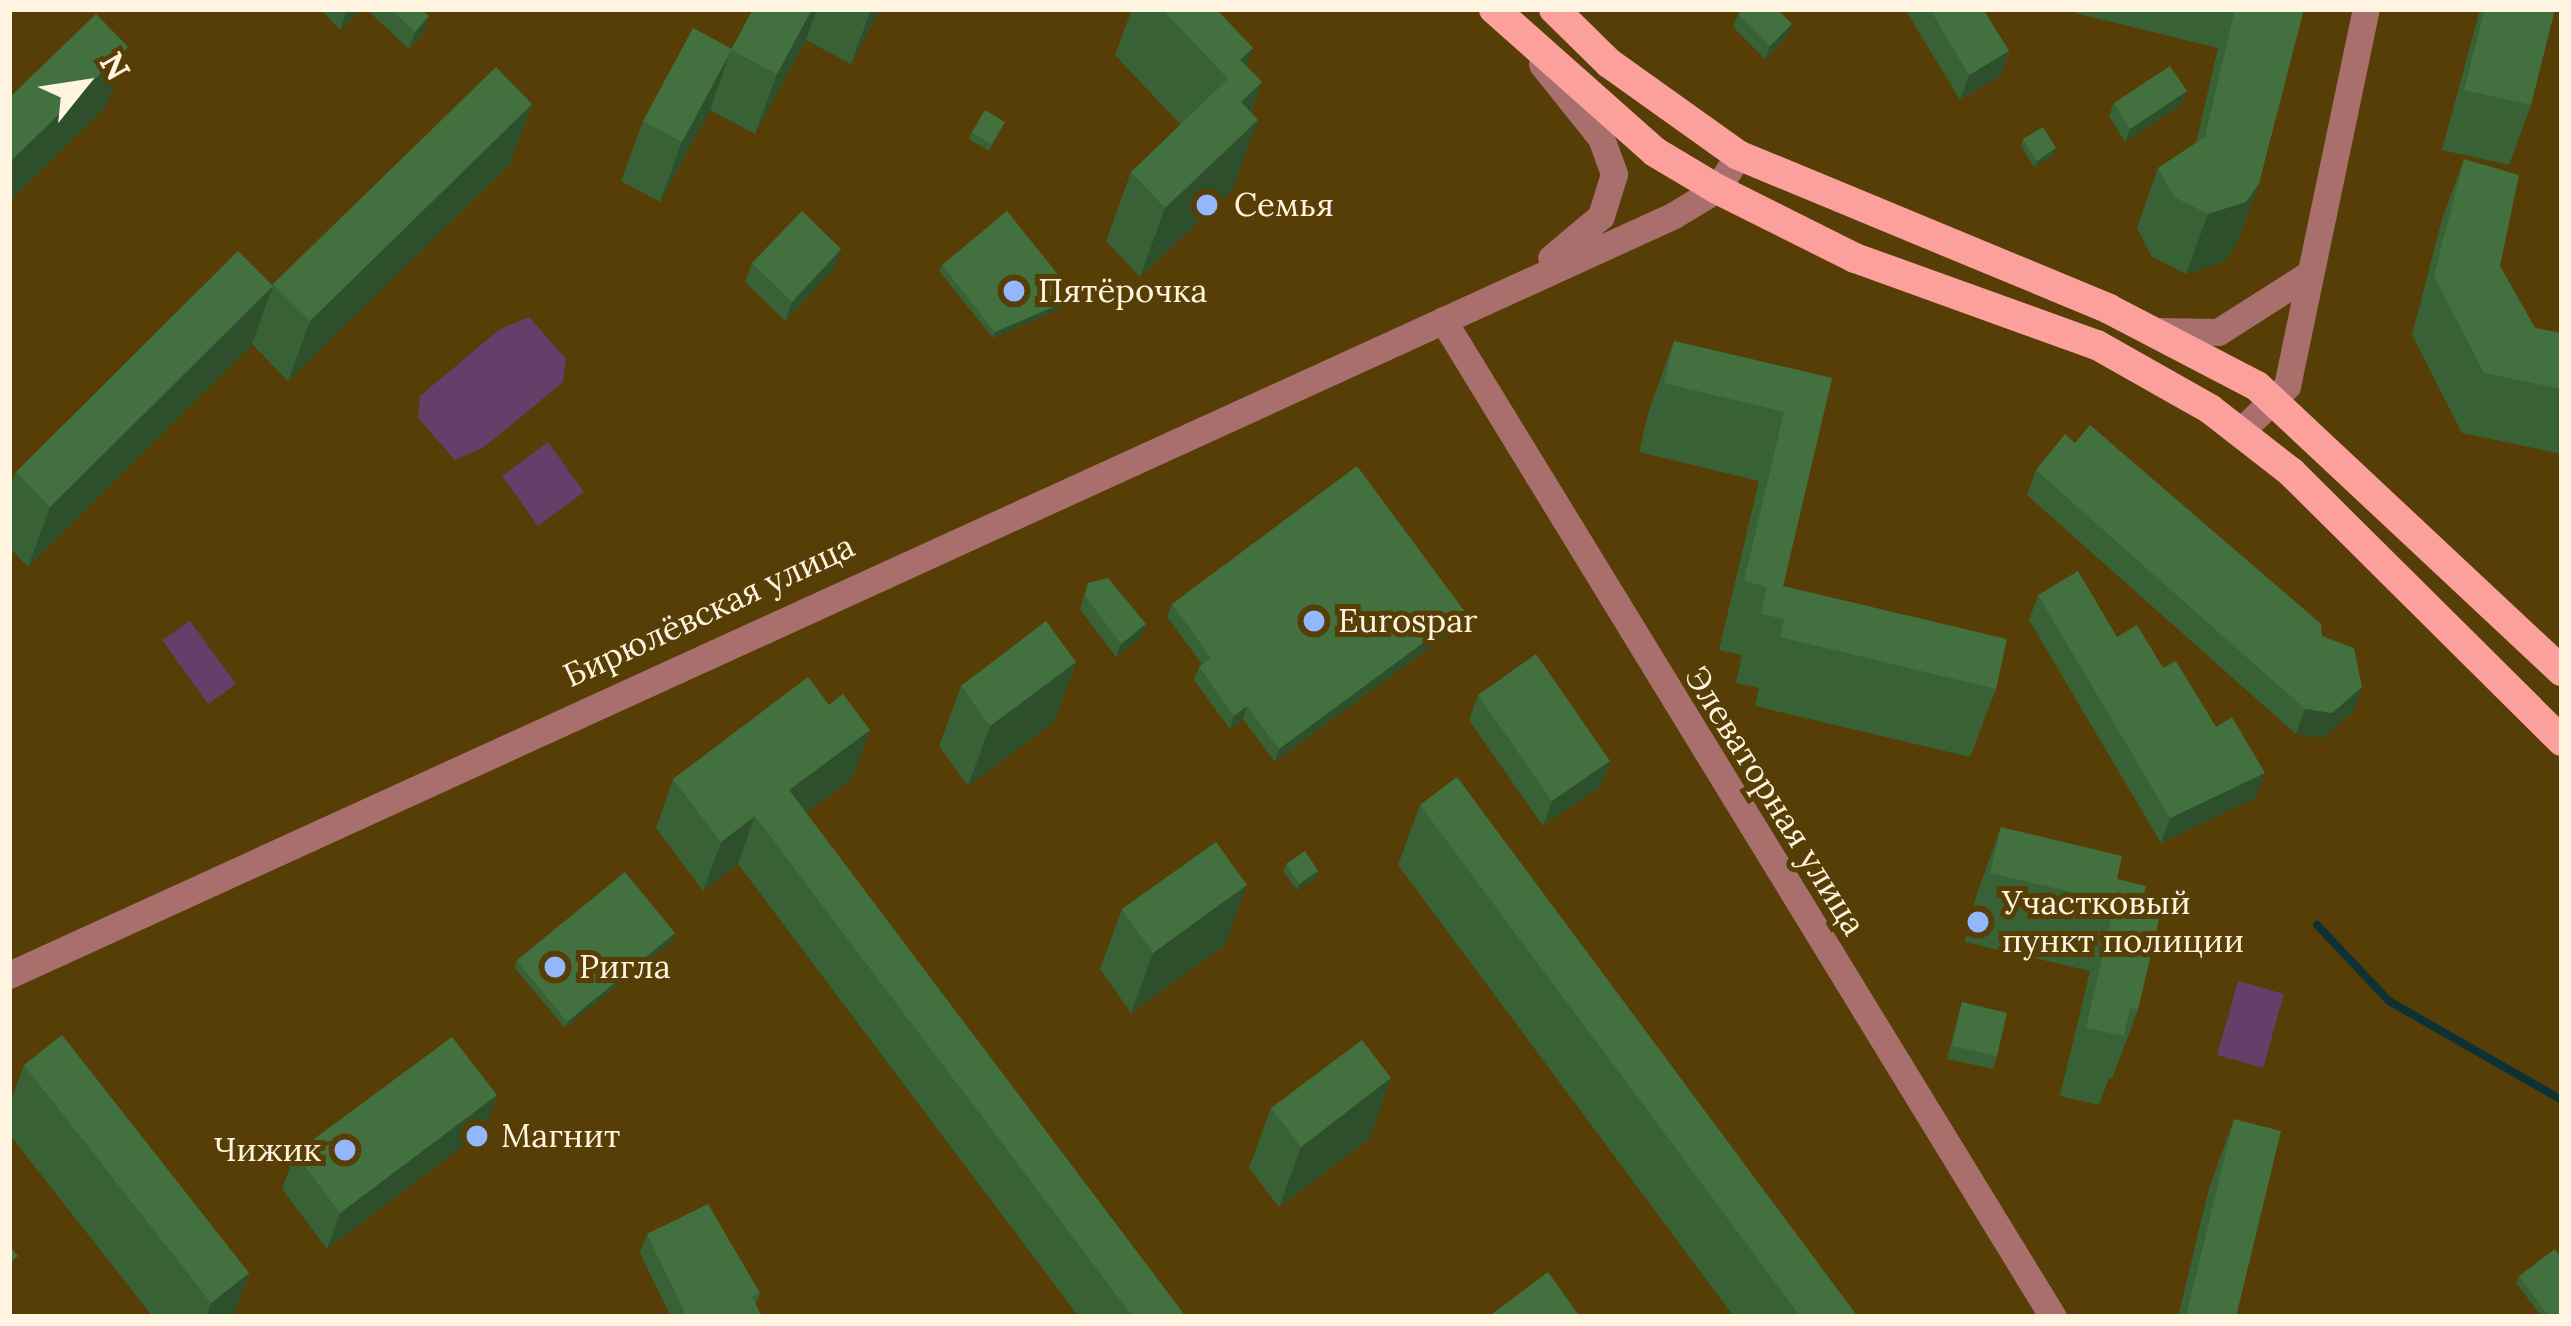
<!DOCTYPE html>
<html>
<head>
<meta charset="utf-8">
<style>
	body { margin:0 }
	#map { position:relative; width:2571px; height:1326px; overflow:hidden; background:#563e06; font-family:Lora,serif }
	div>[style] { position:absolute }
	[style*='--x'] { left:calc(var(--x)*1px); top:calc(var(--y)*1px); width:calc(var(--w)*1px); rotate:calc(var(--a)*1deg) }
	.green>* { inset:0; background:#643f69 }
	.stream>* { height:8px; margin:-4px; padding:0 4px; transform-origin:4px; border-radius:4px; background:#0d3235 }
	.minor>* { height:27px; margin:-13.5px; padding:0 13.5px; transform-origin:13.5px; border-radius:13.5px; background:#a86f6c }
	.major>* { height:30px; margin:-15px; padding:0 15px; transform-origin:15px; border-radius:15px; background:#fca09c }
	.wall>* { inset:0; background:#396136 }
	.shaded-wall>* { inset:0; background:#2e4f2c }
	.building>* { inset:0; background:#42713f }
	.dots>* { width:33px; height:33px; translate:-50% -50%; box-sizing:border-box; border:6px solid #563e06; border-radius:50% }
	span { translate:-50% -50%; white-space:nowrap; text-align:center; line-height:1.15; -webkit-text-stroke:10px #563e06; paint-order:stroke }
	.poi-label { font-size:33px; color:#fef4e0 }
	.left { translate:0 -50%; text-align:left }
	.right { translate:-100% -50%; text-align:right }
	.street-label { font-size:33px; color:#fef4e0 }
	.frame { position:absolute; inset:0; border:12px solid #fef4e0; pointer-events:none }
	.north { position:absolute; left:24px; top:24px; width:120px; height:120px; -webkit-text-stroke:9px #563e06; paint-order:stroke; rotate:60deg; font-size:33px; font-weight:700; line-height:48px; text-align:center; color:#fef4e0 }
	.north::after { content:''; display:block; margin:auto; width:42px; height:54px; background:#fef4e0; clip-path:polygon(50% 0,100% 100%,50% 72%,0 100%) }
</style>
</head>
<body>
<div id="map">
	<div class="green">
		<i style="clip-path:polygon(529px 317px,566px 359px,563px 382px,483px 448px,455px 460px,418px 418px,420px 396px,500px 329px)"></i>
		<i style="clip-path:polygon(548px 442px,584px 492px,538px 526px,502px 476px)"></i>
		<i style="clip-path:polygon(190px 621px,236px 684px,208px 704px,162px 640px)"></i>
		<i style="clip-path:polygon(2238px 981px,2284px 994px,2263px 1068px,2217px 1055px)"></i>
	</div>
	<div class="stream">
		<i style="--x:2317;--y:925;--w:105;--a:46.5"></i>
		<i style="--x:2389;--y:1001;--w:199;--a:29.8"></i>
	</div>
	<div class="minor">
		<i style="--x:1542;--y:64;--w:95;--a:51.4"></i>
		<i style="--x:1601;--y:138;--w:38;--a:70"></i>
		<i style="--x:1614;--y:174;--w:44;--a:107.2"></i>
		<i style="--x:1601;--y:216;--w:65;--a:140"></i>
		<i style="--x:1443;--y:320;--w:1169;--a:58.54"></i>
		<i style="--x:2157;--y:331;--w:61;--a:0.9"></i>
		<i style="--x:2218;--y:332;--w:108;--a:-32.5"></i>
		<i style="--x:2242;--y:430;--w:63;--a:-44.4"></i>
		<i style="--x:2287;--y:386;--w:385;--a:-78.2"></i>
		<i style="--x:9;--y:975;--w:1830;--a:-24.53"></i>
		<i style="--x:1674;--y:215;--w:50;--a:-31.2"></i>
		<i style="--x:1717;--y:189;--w:40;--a:-58"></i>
	</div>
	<div class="major">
		<i style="--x:1494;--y:9;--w:215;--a:41.6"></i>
		<i style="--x:1655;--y:152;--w:72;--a:30.8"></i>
		<i style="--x:1717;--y:189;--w:154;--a:26.6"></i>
		<i style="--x:1855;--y:258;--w:257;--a:19.8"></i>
		<i style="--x:2097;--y:345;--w:130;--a:29.5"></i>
		<i style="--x:2210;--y:409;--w:103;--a:37.9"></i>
		<i style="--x:2291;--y:472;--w:382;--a:44.8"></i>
		<i style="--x:1554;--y:9;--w:77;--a:44.5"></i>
		<i style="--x:1609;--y:63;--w:158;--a:35.5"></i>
		<i style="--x:1738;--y:155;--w:402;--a:22.5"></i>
		<i style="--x:2109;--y:309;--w:167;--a:27.5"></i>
		<i style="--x:2257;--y:386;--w:417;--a:43.1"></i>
	</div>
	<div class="wall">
		<i style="clip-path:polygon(320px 9px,361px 9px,340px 30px)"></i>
		<i style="clip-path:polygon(366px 9px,421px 9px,423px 34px,409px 49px)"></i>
		<i style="clip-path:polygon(753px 9px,880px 9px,851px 64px,806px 40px,755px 134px,710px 110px,660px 202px,621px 181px,643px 121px,732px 49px)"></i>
		<i style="clip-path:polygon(1132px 9px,1216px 9px,1253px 48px,1246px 66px,1262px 82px,1251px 112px,1233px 189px,1140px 277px,1106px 241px,1131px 172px,1181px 125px,1115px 55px)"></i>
		<i style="clip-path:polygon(1905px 9px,1983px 9px,2009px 51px,2000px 76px,1960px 100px)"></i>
		<i style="clip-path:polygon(2073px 9px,2304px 9px,2259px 183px,2237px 243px,2224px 262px,2186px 274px,2152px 257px,2137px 228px,2158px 168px,2196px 143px,2218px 48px,2075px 13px)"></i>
		<i style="clip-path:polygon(2480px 9px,2555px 9px,2531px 105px,2509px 165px,2442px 150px)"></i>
		<i style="clip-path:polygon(1738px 14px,1787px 37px,1765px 59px,1733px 27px)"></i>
		<i style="clip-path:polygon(2114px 103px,2182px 104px,2125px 142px,2109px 116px)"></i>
		<i style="clip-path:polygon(532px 104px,510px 164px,288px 381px,252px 344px,28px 567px,9px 547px,9px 490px,16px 472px,273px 284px)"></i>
		<i style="clip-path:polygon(1005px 122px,989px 151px,969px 139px,972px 132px)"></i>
		<i style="clip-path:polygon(2023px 139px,2054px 155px,2034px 167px,2021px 146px)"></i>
		<i style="clip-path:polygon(2464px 159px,2500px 266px,2535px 328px,2562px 333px,2562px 454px,2462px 433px,2412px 335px,2442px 219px)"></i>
		<i style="clip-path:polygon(841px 249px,834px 269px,785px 321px,745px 282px,752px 263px)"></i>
		<i style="clip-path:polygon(942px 265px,1074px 303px,993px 338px,939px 271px)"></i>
		<i style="clip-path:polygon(1674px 341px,1832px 378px,1783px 586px,1996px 689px,1970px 757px,1755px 706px,1759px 688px,1736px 683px,1742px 655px,1719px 650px,1759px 481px,1639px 452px,1649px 410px)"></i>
		<i style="clip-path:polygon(2036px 470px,2322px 636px,2353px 712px,2323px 738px,2296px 734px,2027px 495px)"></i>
		<i style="clip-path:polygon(1088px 583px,1141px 637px,1116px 657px,1080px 609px)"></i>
		<i style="clip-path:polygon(2038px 595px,2117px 637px,2163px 668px,2255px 798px,2161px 843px,2029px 620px)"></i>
		<i style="clip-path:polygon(1172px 604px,1460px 625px,1275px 762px,1243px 719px,1230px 729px,1194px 680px,1199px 667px,1202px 664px,1167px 617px)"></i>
		<i style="clip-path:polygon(1076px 662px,1054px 722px,968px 786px,939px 746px,961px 686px)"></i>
		<i style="clip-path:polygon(1478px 695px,1601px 786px,1543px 826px,1469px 720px)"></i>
		<i style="clip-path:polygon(829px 705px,870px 730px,852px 778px,806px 813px,1186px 1317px,1079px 1317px,738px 864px,703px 891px,656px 828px,673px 779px)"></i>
		<i style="clip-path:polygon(1420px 805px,1858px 1317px,1734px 1317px,1398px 865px)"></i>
		<i style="clip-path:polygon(2001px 827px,2117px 879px,2140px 910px,2138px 1010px,2112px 1079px,2109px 1078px,2099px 1105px,2060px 1096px,2090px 971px,1965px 942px,1976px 896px)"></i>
		<i style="clip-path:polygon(1286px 864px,1318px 871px,1316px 878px,1297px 890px,1283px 871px)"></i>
		<i style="clip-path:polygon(1122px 909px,1225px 945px,1131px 1013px,1100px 969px)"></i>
		<i style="clip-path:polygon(675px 933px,673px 940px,565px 1028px,514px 967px,517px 960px)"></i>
		<i style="clip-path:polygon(1962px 1002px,1997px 1056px,1993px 1069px,1947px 1059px)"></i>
		<i style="clip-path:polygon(24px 1065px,249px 1273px,233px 1317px,153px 1317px,9px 1134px,9px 1106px)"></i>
		<i style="clip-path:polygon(497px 1095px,484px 1130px,327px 1249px,282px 1189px,295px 1153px)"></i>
		<i style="clip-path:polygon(1271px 1108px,1370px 1138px,1279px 1207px,1249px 1168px)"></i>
		<i style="clip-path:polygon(2234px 1119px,2236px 1317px,2178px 1317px,2209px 1188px)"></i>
		<i style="clip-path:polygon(647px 1234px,760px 1293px,756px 1304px,762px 1317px,671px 1317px,640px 1253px)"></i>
		<i style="clip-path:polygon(2519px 1276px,2562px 1317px,2542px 1317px,2516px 1283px)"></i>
	</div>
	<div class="shaded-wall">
		<i style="clip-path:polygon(350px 9px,361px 9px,340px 30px,346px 12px)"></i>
		<i style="clip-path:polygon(812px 9px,817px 9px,806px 40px,755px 134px,777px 74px)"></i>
		<i style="clip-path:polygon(871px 9px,880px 9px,851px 64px)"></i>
		<i style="clip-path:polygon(429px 16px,423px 34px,409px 49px,415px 32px)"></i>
		<i style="clip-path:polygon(1792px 24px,1787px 37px,1765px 59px,1770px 46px)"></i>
		<i style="clip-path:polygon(128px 47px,106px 107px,9px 202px,9px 163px)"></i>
		<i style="clip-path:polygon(1253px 48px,1228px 116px,1240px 60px)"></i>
		<i style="clip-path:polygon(731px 50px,710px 110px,660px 202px,682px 142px)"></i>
		<i style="clip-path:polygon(2009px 51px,2000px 76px,1960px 100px,1969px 75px)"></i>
		<i style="clip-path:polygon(1262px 82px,1242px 135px,1258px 120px,1233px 189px,1140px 277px,1165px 208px,1241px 102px)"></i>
		<i style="clip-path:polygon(2187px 91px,2182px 104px,2125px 142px,2130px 129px)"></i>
		<i style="clip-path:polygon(532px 104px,510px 164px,288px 381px,310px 321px)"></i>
		<i style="clip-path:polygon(2056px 148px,2054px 155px,2034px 167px,2037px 161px)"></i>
		<i style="clip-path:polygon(2259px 183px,2237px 243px,2224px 262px,2186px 274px,2208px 214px)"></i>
		<i style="clip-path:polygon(841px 249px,834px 269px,785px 321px,792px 302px)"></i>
		<i style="clip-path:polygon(273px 286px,251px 346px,28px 567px,50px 507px)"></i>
		<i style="clip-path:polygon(1076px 297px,1074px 303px,993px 338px,995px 332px)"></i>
		<i style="clip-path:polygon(1465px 612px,1460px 625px,1275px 762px,1279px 749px)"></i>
		<i style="clip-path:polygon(1146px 624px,1141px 637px,1116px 657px,1121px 644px)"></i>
		<i style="clip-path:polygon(1076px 662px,1054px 722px,968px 786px,990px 726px)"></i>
		<i style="clip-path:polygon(2362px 687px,2353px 712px,2323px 738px,2296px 734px,2305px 709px)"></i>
		<i style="clip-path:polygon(1247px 706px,1243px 719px,1230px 729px,1234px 716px)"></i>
		<i style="clip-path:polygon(870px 730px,852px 778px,771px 839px,789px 790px)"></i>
		<i style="clip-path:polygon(1610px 761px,1601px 786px,1543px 826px,1552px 801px)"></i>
		<i style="clip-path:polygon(2265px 773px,2255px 798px,2161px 843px,2170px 818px)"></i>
		<i style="clip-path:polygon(755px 816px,738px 864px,703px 891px,721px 842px)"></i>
		<i style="clip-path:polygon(1318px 871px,1316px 878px,1297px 890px,1299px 884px)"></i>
		<i style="clip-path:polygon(1247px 885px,1225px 945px,1131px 1013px,1153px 953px)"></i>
		<i style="clip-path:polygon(675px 933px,673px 940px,565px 1028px,567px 1022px)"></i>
		<i style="clip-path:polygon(1391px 1078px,1370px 1138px,1279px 1207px,1301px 1147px)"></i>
		<i style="clip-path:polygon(497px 1095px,484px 1130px,327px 1249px,340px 1213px)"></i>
		<i style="clip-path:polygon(249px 1273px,233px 1317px,206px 1317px,211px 1303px)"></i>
	</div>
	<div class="building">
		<i style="clip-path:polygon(391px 9px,421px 9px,429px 16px,415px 32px)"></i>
		<i style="clip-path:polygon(753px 9px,812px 9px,777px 74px,731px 50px)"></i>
		<i style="clip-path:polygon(1162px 9px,1216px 9px,1253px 48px,1240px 60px,1262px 82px,1241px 102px,1258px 120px,1165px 208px,1131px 172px,1228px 79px)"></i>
		<i style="clip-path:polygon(1743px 9px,1777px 9px,1792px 24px,1770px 46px,1738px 14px)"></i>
		<i style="clip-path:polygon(1930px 9px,1983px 9px,2009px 51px,1969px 75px)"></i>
		<i style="clip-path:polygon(2235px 9px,2304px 9px,2259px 183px,2246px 202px,2208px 214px,2174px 197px,2158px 168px,2205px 137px)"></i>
		<i style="clip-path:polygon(2485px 9px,2555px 9px,2531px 105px,2464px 90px)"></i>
		<i style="clip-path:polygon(96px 14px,128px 47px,9px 163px,9px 98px)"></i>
		<i style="clip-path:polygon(693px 28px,732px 49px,682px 142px,643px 121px)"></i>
		<i style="clip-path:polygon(2170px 66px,2187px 91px,2130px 129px,2114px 103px)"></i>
		<i style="clip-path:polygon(496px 67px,532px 104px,310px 321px,273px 284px)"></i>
		<i style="clip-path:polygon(985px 110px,1005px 122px,991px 144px,972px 132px)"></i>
		<i style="clip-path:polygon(2043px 127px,2056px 148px,2037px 161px,2023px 139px)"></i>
		<i style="clip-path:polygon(2464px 159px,2519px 175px,2500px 266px,2535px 328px,2562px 333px,2562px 389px,2484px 373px,2434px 276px)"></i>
		<i style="clip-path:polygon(802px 211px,841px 249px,792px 302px,752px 263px)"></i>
		<i style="clip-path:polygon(1007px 211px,1076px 297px,995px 332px,942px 265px)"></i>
		<i style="clip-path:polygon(238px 251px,273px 286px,50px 507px,16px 472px)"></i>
		<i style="clip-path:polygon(1674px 341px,1832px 378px,1783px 586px,2007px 639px,1996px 689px,1780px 637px,1784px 619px,1761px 614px,1767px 587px,1744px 581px,1784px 412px,1664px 383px)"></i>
		<i style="clip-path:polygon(2090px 425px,2321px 624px,2322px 636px,2354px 648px,2362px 687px,2332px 713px,2305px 709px,2036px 470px,2065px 434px,2075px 443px)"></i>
		<i style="clip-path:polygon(1357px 466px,1465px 612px,1279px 749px,1247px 706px,1234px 716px,1199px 667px,1211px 658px,1172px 604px)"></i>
		<i style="clip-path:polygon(2078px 571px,2117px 637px,2137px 625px,2163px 668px,2176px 661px,2216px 727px,2232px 717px,2265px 773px,2170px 818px,2038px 595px)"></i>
		<i style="clip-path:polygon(1108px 578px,1146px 624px,1121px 644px,1085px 596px,1088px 583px)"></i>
		<i style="clip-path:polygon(1046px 621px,1076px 662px,990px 726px,961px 686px)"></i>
		<i style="clip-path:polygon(1536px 654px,1610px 761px,1552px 801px,1478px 695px)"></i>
		<i style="clip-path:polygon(808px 677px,829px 705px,843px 694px,870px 730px,789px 790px,1186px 1317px,1133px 1317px,755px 816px,721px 842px,673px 779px)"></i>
		<i style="clip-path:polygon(1457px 777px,1858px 1317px,1801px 1317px,1420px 805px)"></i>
		<i style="clip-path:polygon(2001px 827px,2122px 856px,2117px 879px,2146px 886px,2140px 910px,2160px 915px,2138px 1010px,2130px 1008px,2124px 1036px,2086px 1028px,2115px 902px,1990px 873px)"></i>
		<i style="clip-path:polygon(1216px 842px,1247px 885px,1153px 953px,1122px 909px)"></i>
		<i style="clip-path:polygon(1305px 851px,1318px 871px,1299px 884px,1286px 864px)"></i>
		<i style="clip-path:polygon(625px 872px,675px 933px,567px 1022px,517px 960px)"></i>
		<i style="clip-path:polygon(1962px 1002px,2007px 1013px,1997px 1056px,1952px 1046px)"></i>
		<i style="clip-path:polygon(62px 1035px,249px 1273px,211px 1303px,24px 1065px)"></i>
		<i style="clip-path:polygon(452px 1037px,497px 1095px,340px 1213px,295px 1153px)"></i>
		<i style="clip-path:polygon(1362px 1040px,1391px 1078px,1301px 1147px,1271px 1108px)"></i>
		<i style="clip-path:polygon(2234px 1119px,2281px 1131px,2236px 1317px,2186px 1317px)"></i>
		<i style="clip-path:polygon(708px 1204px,760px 1293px,752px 1297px,762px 1317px,687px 1317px,647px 1234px)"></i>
		<i style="clip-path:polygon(9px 1245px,18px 1256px,9px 1263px)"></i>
		<i style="clip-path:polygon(2555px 1249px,2562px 1258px,2562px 1317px,2549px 1317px,2519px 1276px)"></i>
		<i style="clip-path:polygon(1548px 1272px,1580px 1317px,1488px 1317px)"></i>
	</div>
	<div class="dots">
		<i style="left:1207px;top:205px;background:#92b7fd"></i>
		<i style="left:1014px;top:291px;background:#92b7fd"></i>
		<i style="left:1314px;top:621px;background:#92b7fd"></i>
		<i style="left:1978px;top:922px;background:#92b7fd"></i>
		<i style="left:555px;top:967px;background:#92b7fd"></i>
		<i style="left:477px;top:1136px;background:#92b7fd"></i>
		<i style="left:345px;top:1150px;background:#92b7fd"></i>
	</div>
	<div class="poi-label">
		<span class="left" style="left:1234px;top:205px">Семья</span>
		<span class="left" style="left:1038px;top:291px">Пятёрочка</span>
		<span class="left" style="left:1338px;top:621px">Eurospar</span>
		<span class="left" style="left:2002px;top:922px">Участковый<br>пункт полиции</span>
		<span class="left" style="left:579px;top:967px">Ригла</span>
		<span class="left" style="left:501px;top:1136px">Магнит</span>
		<span class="right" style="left:321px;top:1150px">Чижик</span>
	</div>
	<div class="street-label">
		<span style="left:709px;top:611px;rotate:-25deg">Бирюлёвская улица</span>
		<span style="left:1775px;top:801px;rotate:58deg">Элеваторная улица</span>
	</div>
	<div class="frame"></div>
	<div class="north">N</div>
</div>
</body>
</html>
